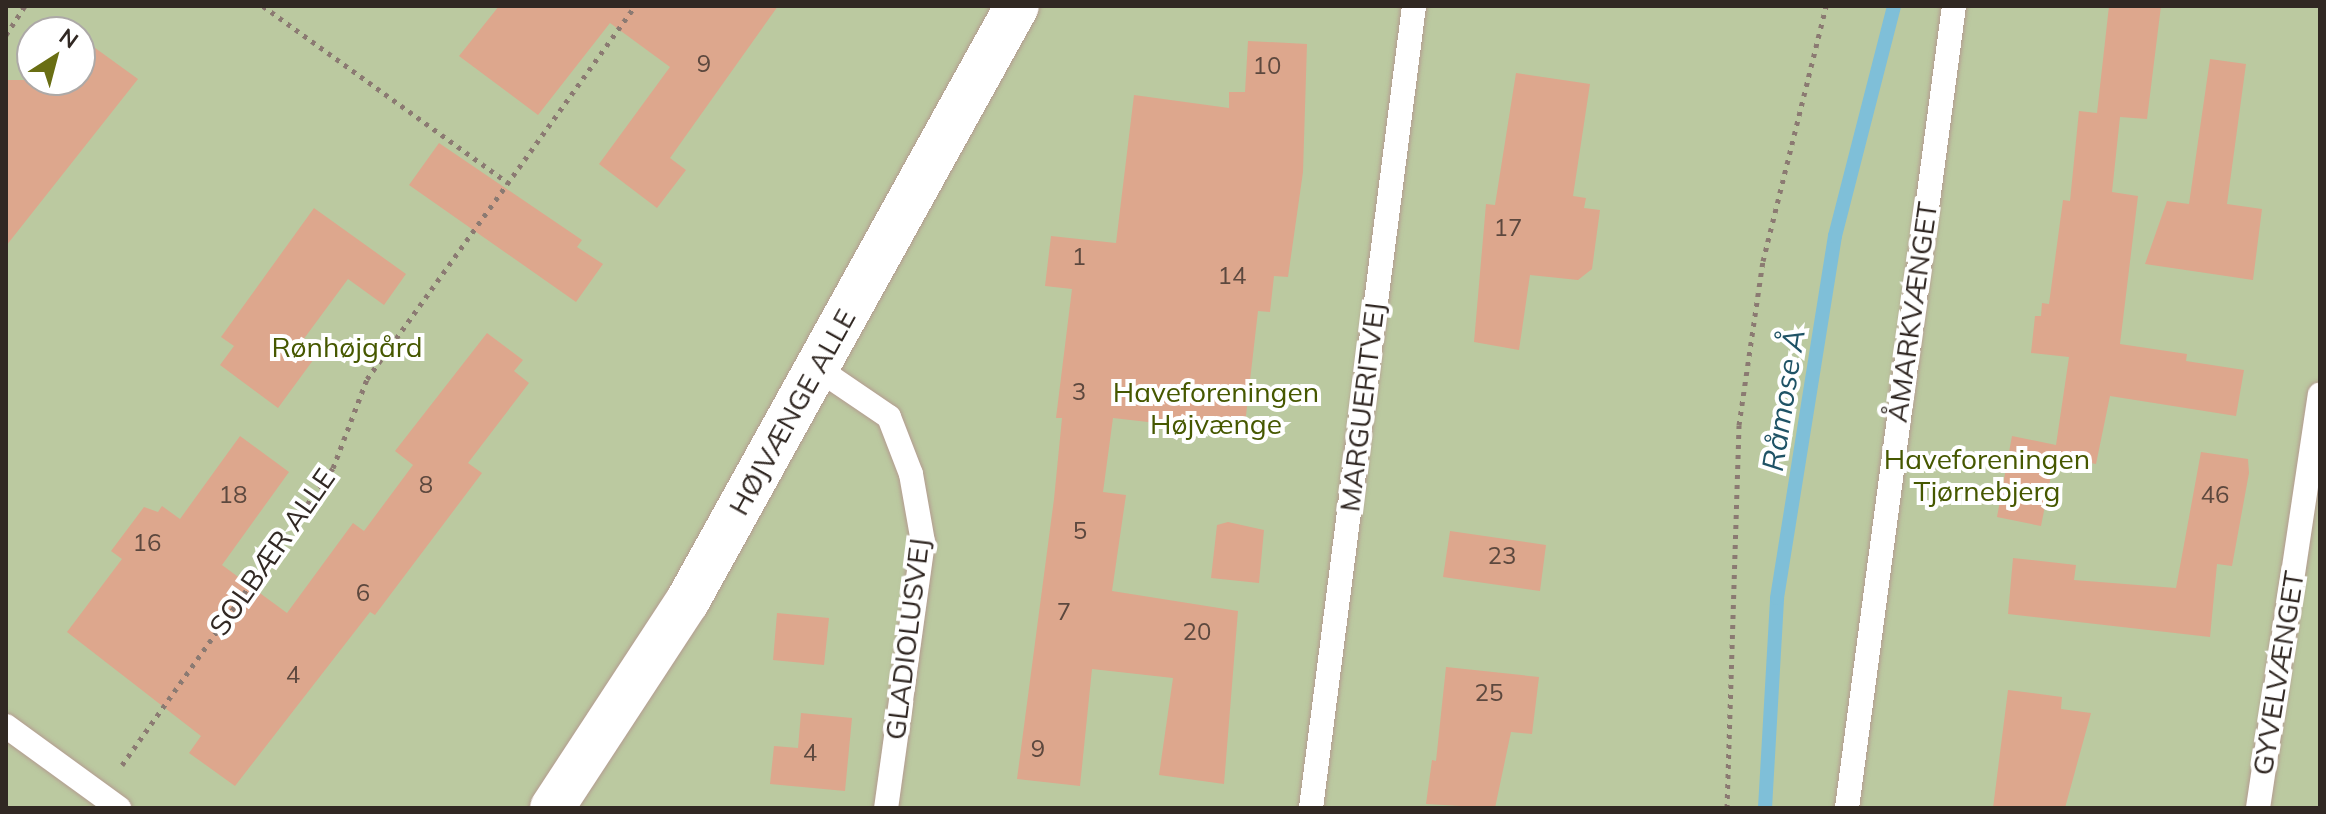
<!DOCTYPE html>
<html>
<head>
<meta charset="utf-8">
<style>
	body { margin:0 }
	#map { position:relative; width:2326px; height:814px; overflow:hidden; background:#f4dace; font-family:Mulish,sans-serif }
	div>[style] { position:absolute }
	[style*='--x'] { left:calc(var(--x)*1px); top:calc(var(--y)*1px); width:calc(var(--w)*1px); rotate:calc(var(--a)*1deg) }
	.green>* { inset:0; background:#bbc9a0 }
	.stream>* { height:14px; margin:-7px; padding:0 7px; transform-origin:7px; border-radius:7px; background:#7fbfd8 }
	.building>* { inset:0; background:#dda78d }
	.path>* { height:5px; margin-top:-2.5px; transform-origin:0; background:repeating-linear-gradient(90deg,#8b7a72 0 4px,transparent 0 10px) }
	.roads { filter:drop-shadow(0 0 2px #b39b90) drop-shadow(0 0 2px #b39b90) }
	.service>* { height:24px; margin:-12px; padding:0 12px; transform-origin:12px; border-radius:12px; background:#fff }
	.minor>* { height:44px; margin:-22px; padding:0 22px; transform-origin:22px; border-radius:22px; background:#fff }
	span { translate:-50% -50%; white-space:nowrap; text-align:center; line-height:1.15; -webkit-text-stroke:8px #fff; paint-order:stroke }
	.number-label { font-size:24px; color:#5c483e }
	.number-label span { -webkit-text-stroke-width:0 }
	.street-label { font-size:28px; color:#312823 }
	.park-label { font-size:28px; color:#465800 }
	.water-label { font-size:30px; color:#1f5366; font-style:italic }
	.frame { position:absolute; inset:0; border:8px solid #312823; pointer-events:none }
	.north { position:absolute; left:16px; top:16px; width:80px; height:80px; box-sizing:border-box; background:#fff; border:2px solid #ada9a7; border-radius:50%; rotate:36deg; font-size:22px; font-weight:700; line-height:32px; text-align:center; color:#312823 }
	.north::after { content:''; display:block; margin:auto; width:28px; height:36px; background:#696e13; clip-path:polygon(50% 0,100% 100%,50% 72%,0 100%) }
</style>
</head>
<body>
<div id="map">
	<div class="green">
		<i style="clip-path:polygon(evenodd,6px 6px,2320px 6px,2320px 808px,6px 808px,6px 6px,32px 32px,80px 32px,80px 80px,32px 80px,32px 32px)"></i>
	</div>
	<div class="stream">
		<i style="--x:1765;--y:808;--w:210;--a:-86.7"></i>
		<i style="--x:1777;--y:598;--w:367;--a:-80.9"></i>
		<i style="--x:1835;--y:236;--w:237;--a:-75.6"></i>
	</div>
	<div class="building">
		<i style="clip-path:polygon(499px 6px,778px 6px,670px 158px,686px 170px,657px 208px,599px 164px,670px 67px,610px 23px,538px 115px,459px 56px)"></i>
		<i style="clip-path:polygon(2109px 6px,2161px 6px,2147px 119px,2120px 117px,2112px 192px,2138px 196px,2120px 344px,2187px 354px,2186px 361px,2244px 370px,2236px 416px,2110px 396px,2096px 464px,2055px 456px,2041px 526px,1997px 517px,2012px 436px,2056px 445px,2069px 357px,2031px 353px,2035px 316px,2041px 316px,2042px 303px,2049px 304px,2063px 200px,2070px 201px,2079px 111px,2097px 113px)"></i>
		<i style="clip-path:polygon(80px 37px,138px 79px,6px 246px,6px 80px,80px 80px)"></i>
		<i style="clip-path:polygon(1248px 41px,1307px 44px,1303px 172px,1288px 277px,1274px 276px,1270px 312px,1258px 311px,1244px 433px,1113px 418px,1103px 492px,1126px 495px,1112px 591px,1238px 611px,1224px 784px,1159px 775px,1173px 678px,1092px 669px,1080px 786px,1017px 779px,1054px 499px,1062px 418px,1056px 418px,1072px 289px,1045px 286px,1051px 236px,1116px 243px,1134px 95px,1229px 108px,1229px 92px,1245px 92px)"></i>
		<i style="clip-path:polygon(2210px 59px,2246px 64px,2227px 204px,2262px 209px,2253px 280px,2145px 264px,2167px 201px,2189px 204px)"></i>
		<i style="clip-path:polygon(1516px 73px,1590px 84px,1573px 196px,1586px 198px,1584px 208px,1600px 210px,1592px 269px,1578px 280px,1530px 275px,1519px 350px,1474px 342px,1486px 204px,1495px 205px)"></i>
		<i style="clip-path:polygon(439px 143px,582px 240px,577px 247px,603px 264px,576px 302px,409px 185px)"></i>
		<i style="clip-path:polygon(314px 208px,406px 274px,384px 305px,348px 279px,303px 340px,319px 352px,278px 408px,220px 365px,234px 346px,221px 337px)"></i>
		<i style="clip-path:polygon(487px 333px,523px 360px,514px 371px,529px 383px,468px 463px,482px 473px,375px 615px,370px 612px,235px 786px,189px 753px,201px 736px,67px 632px,122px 559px,111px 551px,144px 507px,158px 512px,162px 506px,180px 519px,240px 436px,289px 472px,222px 565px,287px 613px,353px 523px,364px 531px,413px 465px,395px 451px)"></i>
		<i style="clip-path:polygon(2201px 452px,2248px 459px,2249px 473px,2232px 566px,2217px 564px,2210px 637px,2008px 614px,2013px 558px,2076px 565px,2074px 580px,2176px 588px)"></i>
		<i style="clip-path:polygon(1228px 522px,1264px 530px,1259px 583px,1211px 578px,1217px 525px)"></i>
		<i style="clip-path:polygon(1450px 531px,1546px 545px,1540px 591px,1443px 577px)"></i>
		<i style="clip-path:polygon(777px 613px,829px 618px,824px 665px,773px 660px)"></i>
		<i style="clip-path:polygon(1446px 667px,1539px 677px,1532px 734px,1511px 732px,1495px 808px,1426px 804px,1432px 760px,1436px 761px)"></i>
		<i style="clip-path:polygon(2008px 690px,2062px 697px,2061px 709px,2091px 713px,2065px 808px,1993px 808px)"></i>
		<i style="clip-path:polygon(801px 713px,852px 718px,845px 791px,770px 784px,774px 746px,798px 748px)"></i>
	</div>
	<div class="path">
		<i style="--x:263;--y:6;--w:302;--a:35.8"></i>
		<i style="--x:6;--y:35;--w:35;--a:-57"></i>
		<i style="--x:122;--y:765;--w:364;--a:-54.6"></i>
		<i style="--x:333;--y:468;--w:95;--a:-69.1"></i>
		<i style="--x:367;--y:379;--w:459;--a:-54.3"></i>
		<i style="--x:1727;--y:808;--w:383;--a:-88.2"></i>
		<i style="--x:1739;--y:425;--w:166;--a:-81.7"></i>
		<i style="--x:1763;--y:261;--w:263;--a:-76.1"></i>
	</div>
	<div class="roads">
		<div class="service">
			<i style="--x:817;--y:368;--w:87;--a:34.2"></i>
			<i style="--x:889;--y:417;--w:61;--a:68.9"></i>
			<i style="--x:911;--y:474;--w:69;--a:80"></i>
			<i style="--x:923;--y:542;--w:269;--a:97.9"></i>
			<i style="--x:6;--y:726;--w:140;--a:36"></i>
			<i style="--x:1311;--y:808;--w:809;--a:-82.68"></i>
			<i style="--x:1847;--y:808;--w:809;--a:-82.4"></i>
			<i style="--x:2258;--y:808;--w:418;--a:-81.5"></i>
		</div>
		<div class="minor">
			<i style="--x:552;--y:808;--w:246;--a:-56.8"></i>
			<i style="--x:687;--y:602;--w:681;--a:-61.03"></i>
		</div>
	</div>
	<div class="number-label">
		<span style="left:704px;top:64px">9</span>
		<span style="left:1267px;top:66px">10</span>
		<span style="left:1508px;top:228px">17</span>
		<span style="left:1079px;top:257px">1</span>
		<span style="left:1232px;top:276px">14</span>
		<span style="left:1079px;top:392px">3</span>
		<span style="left:426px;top:485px">8</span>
		<span style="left:233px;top:495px">18</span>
		<span style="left:2215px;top:495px">46</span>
		<span style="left:1080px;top:531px">5</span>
		<span style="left:147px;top:543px">16</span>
		<span style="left:1502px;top:556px">23</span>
		<span style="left:363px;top:593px">6</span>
		<span style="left:1064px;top:612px">7</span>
		<span style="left:1197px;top:632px">20</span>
		<span style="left:293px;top:675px">4</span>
		<span style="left:1489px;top:693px">25</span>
		<span style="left:1038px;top:749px">9</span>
		<span style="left:810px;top:753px">4</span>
	</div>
	<div class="street-label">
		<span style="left:1912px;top:312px;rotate:-82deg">ÅMARKVÆNGET</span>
		<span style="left:1362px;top:407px;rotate:-83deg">MARGUERITVEJ</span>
		<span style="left:792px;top:412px;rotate:-61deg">HØJVÆNGE ALLE</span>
		<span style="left:272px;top:552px;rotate:-55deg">SOLBÆR ALLE</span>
		<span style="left:907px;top:639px;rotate:-83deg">GLADIOLUSVEJ</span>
		<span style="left:2278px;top:673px;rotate:-81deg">GYVELVÆNGET</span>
	</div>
	<div class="park-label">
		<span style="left:347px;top:347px">Rønhøjgård</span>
		<span style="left:1216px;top:408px">Haveforeningen<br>Højvænge</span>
		<span style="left:1987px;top:475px">Haveforeningen<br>Tjørnebjerg</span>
	</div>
	<div class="water-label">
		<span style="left:1783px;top:400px;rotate:-81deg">Råmose Å</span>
	</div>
	<div class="frame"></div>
	<div class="north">N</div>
</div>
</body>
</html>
